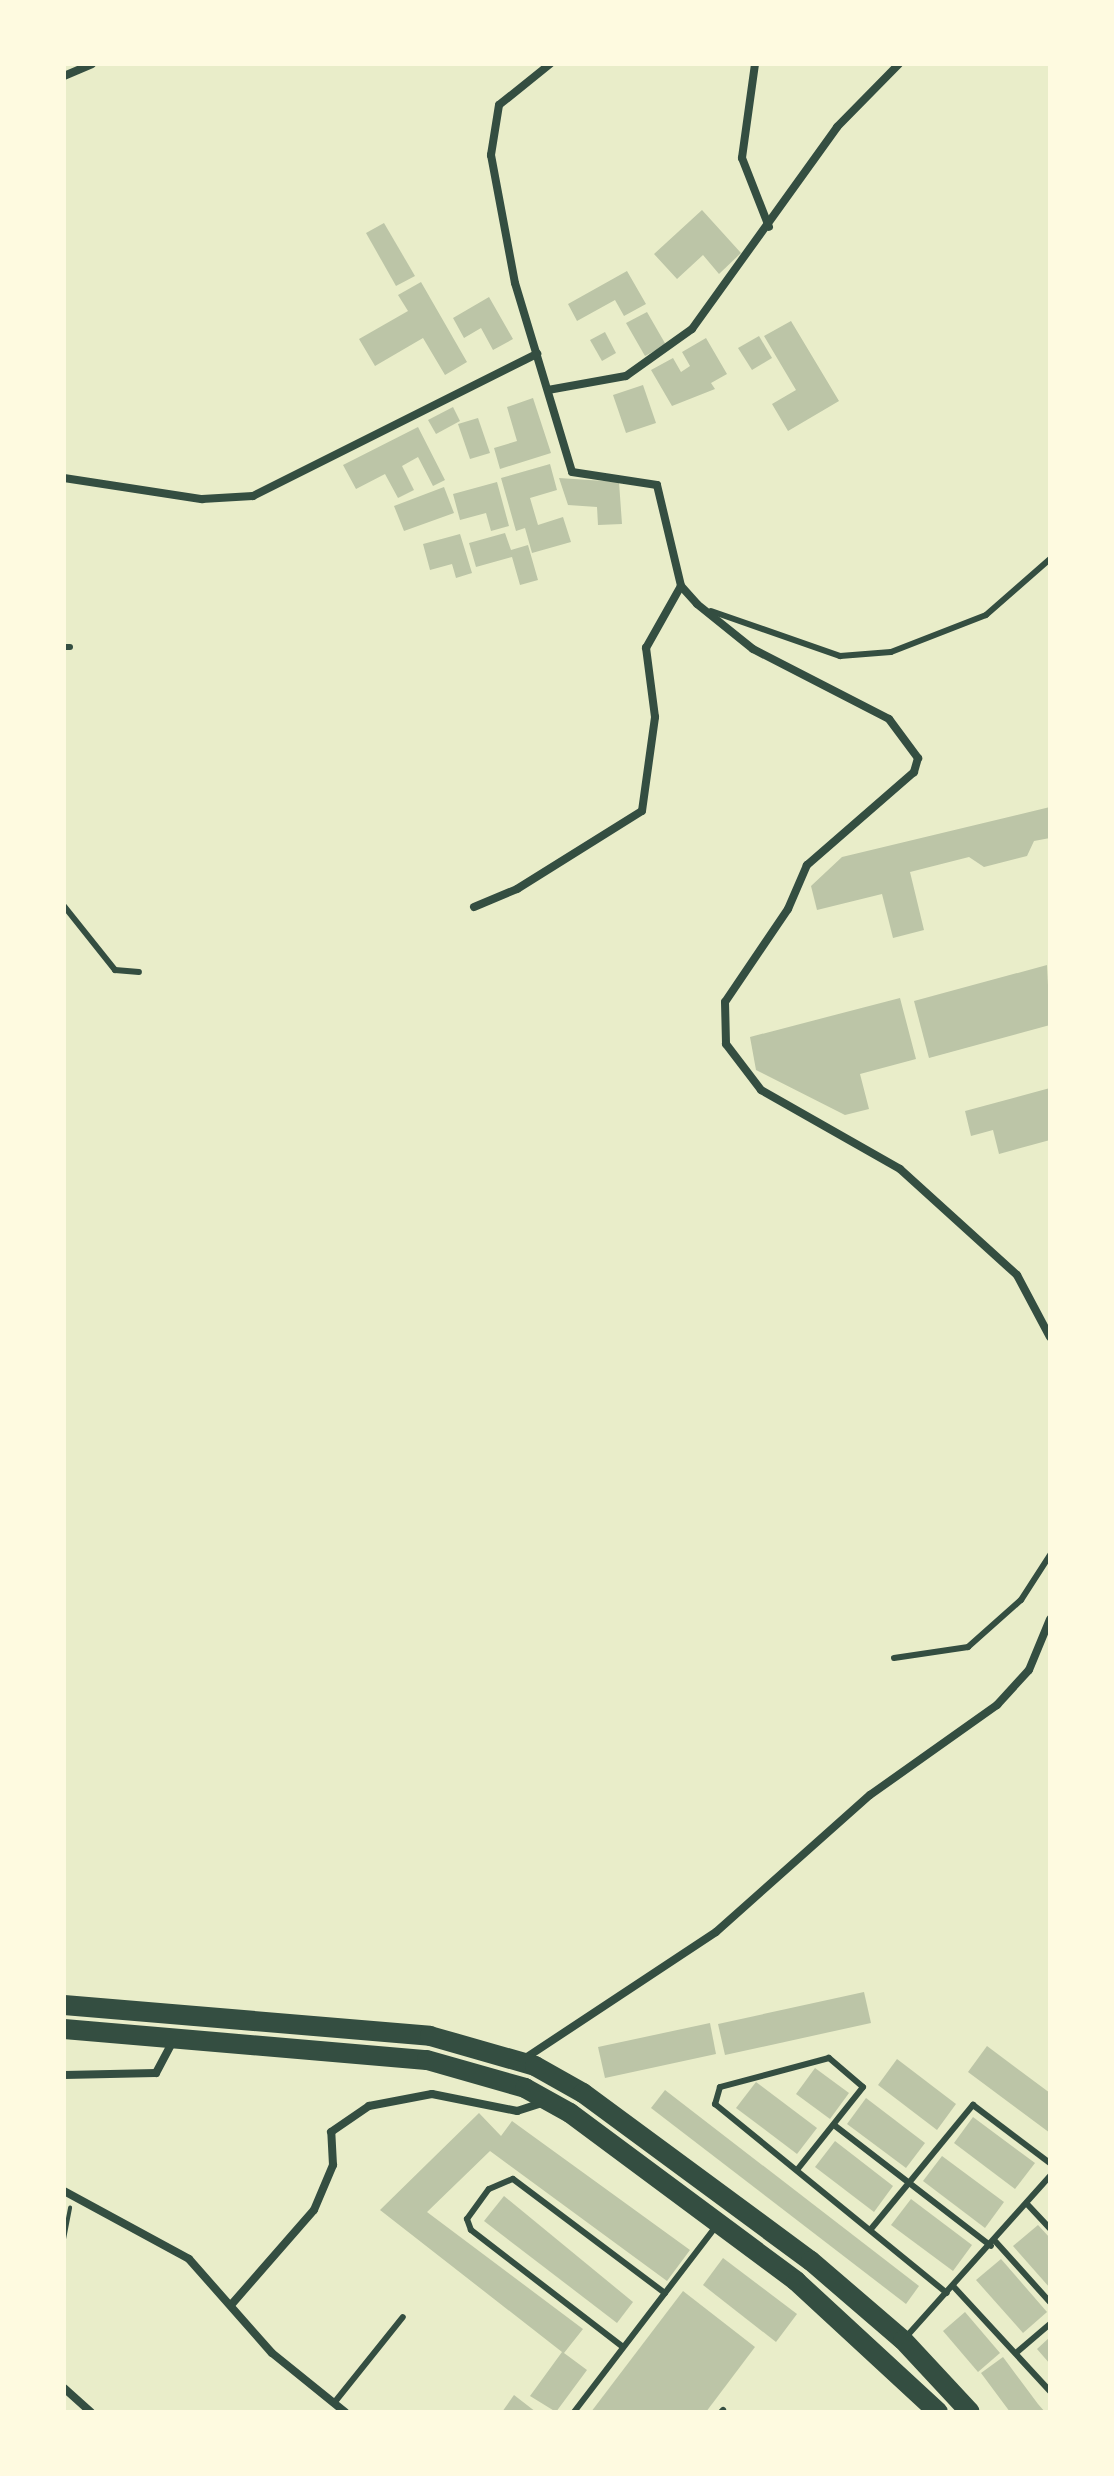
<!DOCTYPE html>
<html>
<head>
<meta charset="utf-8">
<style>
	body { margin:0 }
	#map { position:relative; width:1114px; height:2476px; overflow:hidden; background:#e9edc9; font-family:Poppins,sans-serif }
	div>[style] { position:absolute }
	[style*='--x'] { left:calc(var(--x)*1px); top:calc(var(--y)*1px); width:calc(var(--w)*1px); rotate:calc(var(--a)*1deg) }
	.building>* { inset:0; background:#bcc5a7 }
	.path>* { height:4px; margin:-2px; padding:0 2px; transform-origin:2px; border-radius:2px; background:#344e41 }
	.service>* { height:6px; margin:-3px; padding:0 3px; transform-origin:3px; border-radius:3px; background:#344e41 }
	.minor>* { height:8px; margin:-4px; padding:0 4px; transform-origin:4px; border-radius:4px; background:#344e41 }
	.primary>* { height:20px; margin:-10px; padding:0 10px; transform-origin:10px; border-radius:10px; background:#344e41 }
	span { translate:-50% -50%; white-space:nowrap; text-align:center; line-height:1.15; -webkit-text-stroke:7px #fefae0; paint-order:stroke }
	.frame { position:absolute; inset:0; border:66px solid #fefae0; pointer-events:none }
</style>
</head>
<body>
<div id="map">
	<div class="building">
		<i style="clip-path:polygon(702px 210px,741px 253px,719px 274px,703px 255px,677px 279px,654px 254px)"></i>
		<i style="clip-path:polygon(384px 223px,415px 276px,396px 286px,366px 233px)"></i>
		<i style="clip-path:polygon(627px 271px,646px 304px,624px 316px,615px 300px,577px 321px,568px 304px)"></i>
		<i style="clip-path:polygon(421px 282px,467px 362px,445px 375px,423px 338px,375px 366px,359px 339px,408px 311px,398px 295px)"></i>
		<i style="clip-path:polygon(489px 297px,513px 339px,493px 350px,481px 328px,464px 338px,453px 318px)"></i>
		<i style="clip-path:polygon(647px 312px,666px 345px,645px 356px,626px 323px)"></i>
		<i style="clip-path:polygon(791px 321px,839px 401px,788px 431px,772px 404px,796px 390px,764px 336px)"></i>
		<i style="clip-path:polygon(605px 332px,616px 353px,602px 361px,590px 340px)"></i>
		<i style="clip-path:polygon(759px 336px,772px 358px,752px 370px,738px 348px)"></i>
		<i style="clip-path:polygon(706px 338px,727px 374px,711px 383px,715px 389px,672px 406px,651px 370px,673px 358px,681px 372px,690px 366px,682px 352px)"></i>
		<i style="clip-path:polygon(643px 385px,656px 423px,626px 433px,613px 395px)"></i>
		<i style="clip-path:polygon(533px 398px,551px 453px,500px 469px,494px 448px,517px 441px,507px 407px)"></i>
		<i style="clip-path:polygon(453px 407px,460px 421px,436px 434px,428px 420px)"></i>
		<i style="clip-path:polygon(478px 418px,490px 453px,470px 459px,458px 424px)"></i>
		<i style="clip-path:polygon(418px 427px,445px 480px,433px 486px,418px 457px,402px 466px,414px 490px,398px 498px,385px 474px,356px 489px,343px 465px)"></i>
		<i style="clip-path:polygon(550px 464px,557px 490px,530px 498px,538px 525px,563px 517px,571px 542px,532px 553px,525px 528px,516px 531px,501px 478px)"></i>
		<i style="clip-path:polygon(559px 478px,619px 482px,622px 524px,598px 525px,597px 507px,568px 505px)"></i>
		<i style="clip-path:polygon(497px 482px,509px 526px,491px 531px,486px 513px,460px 520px,453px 494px)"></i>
		<i style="clip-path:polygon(444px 487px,454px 513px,404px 531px,394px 506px)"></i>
		<i style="clip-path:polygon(505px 533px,511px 550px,528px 545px,538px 580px,520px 585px,512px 557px,476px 567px,469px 543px)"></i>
		<i style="clip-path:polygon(460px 534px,472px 573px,456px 578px,452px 564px,430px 570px,423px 544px)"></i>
		<i style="clip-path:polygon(1050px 807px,1050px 838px,1034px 841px,1027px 856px,984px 867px,969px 857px,910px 872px,924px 930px,893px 938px,882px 894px,817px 910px,811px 886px,842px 857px)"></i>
		<i style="clip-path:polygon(1047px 965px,1050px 1025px,929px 1058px,914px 1001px)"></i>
		<i style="clip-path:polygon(900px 998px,916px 1059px,860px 1074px,869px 1109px,845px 1115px,756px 1070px,750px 1037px)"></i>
		<i style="clip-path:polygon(1050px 1088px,1050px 1140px,999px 1154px,993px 1130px,971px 1136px,965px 1111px)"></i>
		<i style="clip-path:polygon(864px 1992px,871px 2023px,725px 2055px,718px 2024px)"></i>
		<i style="clip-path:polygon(710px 2023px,716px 2054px,605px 2078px,598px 2047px)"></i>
		<i style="clip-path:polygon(987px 2046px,1050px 2093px,1050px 2133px,968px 2072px)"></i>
		<i style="clip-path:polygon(897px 2059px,956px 2104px,937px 2130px,878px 2085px)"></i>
		<i style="clip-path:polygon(815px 2068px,849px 2093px,830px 2119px,796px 2094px)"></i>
		<i style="clip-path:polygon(756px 2082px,817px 2128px,797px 2154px,736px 2108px)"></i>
		<i style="clip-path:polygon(665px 2090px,919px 2286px,906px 2304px,651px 2108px)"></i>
		<i style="clip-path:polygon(866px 2098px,925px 2143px,906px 2168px,847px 2124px)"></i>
		<i style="clip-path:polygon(479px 2113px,501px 2136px,512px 2121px,690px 2250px,667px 2281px,490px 2151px,427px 2212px,583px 2329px,564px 2353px,587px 2370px,556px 2412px,530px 2396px,562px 2352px,380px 2210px)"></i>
		<i style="clip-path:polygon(973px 2117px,1035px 2163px,1015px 2189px,954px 2143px)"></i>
		<i style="clip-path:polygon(835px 2141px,893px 2186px,874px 2212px,815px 2167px)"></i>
		<i style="clip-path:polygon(942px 2156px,1004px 2202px,985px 2228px,923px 2181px)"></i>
		<i style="clip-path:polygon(504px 2196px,633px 2302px,617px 2323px,484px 2221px)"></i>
		<i style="clip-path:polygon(911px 2199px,972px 2245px,953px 2271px,891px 2225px)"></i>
		<i style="clip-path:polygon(1038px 2225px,1050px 2238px,1050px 2288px,1013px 2246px)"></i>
		<i style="clip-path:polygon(723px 2258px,797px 2314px,776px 2342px,703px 2285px)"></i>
		<i style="clip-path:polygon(1001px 2259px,1047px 2312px,1023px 2333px,976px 2280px)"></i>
		<i style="clip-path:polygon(683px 2291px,755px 2347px,706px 2412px,591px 2412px)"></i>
		<i style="clip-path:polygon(965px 2312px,1000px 2353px,978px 2372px,943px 2331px)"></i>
		<i style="clip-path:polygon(1050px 2337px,1050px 2364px,1037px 2349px)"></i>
		<i style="clip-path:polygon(1003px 2357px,1038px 2404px,1045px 2412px,1010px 2412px,981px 2373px)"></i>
		<i style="clip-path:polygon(514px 2395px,536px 2412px,502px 2412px)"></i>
	</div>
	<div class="path">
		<i style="--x:64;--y:2239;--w:32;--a:-79"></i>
	</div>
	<div class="service">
		<i style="--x:711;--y:611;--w:137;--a:19.2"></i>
		<i style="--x:840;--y:656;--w:51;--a:-4.5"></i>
		<i style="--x:891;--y:652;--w:102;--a:-21.3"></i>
		<i style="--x:986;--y:615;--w:85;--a:-41.2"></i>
		<i style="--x:64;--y:647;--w:6;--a:0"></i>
		<i style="--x:64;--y:906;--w:82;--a:51.4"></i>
		<i style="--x:115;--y:970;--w:24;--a:5"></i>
		<i style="--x:894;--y:1658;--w:75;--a:-8.5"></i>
		<i style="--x:968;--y:1647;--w:71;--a:-41.6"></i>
		<i style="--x:1021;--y:1600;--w:54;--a:-57.2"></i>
		<i style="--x:834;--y:2125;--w:198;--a:37.6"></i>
		<i style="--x:797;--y:2170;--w:106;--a:-51.5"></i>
		<i style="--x:863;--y:2087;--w:45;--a:-139.5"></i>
		<i style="--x:829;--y:2058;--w:113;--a:165.1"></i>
		<i style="--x:720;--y:2087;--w:18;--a:106"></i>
		<i style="--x:715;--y:2104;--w:299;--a:39.2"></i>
		<i style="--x:1028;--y:2205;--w:33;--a:47"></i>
		<i style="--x:871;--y:2229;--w:161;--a:-50.6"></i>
		<i style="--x:973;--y:2105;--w:96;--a:37"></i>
		<i style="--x:995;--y:2241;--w:82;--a:48"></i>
		<i style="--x:953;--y:2286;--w:143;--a:47.3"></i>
		<i style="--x:906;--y:2337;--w:216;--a:-48.2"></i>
		<i style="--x:623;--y:2347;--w:192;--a:-142.4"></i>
		<i style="--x:471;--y:2230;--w:12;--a:-110"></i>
		<i style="--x:467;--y:2219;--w:37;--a:-54"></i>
		<i style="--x:489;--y:2189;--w:26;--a:-23"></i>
		<i style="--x:513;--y:2179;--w:190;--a:36.9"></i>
		<i style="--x:1016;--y:2353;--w:45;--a:-40.5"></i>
		<i style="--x:334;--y:2403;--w:110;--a:-51.3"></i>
		<i style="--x:574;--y:2412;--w:234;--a:-52.6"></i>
		<i style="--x:721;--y:2412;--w:3;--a:-45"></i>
	</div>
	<div class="minor">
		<i style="--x:550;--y:64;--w:65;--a:141.2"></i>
		<i style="--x:499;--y:105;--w:51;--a:99.1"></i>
		<i style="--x:491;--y:155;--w:130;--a:79.4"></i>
		<i style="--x:515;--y:283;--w:197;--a:73.2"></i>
		<i style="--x:572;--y:472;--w:86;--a:8.7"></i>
		<i style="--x:657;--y:485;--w:104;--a:76.6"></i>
		<i style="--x:681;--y:586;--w:24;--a:48"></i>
		<i style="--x:697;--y:604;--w:72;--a:38.8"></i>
		<i style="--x:753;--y:649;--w:153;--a:27.2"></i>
		<i style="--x:889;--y:719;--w:49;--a:53.4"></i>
		<i style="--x:918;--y:758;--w:15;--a:106"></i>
		<i style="--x:914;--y:772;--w:142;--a:139"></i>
		<i style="--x:807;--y:865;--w:48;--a:113.4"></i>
		<i style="--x:788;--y:909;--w:112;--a:124.1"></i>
		<i style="--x:725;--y:1002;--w:42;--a:88.6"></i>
		<i style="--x:726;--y:1044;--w:58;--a:52.7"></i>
		<i style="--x:761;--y:1090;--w:160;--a:29.6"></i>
		<i style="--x:900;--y:1169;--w:158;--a:42.2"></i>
		<i style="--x:1017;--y:1275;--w:70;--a:62"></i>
		<i style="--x:755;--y:64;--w:95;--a:97.9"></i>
		<i style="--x:742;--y:158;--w:74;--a:68.6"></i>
		<i style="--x:64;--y:76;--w:30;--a:-23"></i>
		<i style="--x:548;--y:390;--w:79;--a:-10.2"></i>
		<i style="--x:626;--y:376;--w:81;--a:-35.5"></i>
		<i style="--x:692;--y:329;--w:249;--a:-54.3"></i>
		<i style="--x:837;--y:127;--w:88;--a:-45.5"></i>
		<i style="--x:64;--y:478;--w:140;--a:8.7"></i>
		<i style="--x:202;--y:499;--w:51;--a:-3.4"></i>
		<i style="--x:253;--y:496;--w:318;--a:-26.6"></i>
		<i style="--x:474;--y:907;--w:47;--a:-22.7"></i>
		<i style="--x:517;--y:889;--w:147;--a:-32"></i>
		<i style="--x:642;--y:811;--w:95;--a:-82.1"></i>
		<i style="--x:655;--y:717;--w:70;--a:-97.4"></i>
		<i style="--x:646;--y:648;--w:71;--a:-60.6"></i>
		<i style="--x:524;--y:2059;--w:230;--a:-33.5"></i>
		<i style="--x:716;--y:1932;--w:206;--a:-41.7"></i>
		<i style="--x:870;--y:1795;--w:156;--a:-35.3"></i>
		<i style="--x:997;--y:1705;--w:47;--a:-47.6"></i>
		<i style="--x:1029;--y:1670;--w:55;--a:-67.6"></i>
		<i style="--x:64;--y:2075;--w:92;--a:-1.2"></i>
		<i style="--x:156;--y:2073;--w:38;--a:-62"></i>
		<i style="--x:64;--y:2191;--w:142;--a:28.5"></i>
		<i style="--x:189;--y:2259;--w:125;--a:48.6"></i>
		<i style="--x:272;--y:2353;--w:94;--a:38.9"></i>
		<i style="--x:231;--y:2305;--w:126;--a:-48.9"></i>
		<i style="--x:314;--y:2210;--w:49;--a:-67.1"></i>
		<i style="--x:333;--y:2165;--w:33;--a:-93"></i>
		<i style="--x:331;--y:2132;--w:46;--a:-34.4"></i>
		<i style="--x:369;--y:2106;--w:64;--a:-10.8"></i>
		<i style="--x:432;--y:2094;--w:87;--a:11.3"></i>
		<i style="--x:517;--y:2111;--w:28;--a:-18"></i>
		<i style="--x:64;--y:2388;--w:36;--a:42"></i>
	</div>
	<div class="primary">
		<i style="--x:64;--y:2005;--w:367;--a:4.8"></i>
		<i style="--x:430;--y:2036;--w:109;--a:15.9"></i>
		<i style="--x:535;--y:2066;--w:55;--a:29.4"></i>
		<i style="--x:583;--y:2093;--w:283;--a:36.4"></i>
		<i style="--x:811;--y:2261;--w:121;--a:40.7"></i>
		<i style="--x:903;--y:2340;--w:98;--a:47.1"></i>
		<i style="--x:64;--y:2029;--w:364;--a:4.9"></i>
		<i style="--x:427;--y:2060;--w:102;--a:15.9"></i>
		<i style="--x:525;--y:2088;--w:51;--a:29.1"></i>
		<i style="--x:570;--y:2113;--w:282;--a:36.6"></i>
		<i style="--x:796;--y:2281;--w:193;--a:42.7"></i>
	</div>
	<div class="frame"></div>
</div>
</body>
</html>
